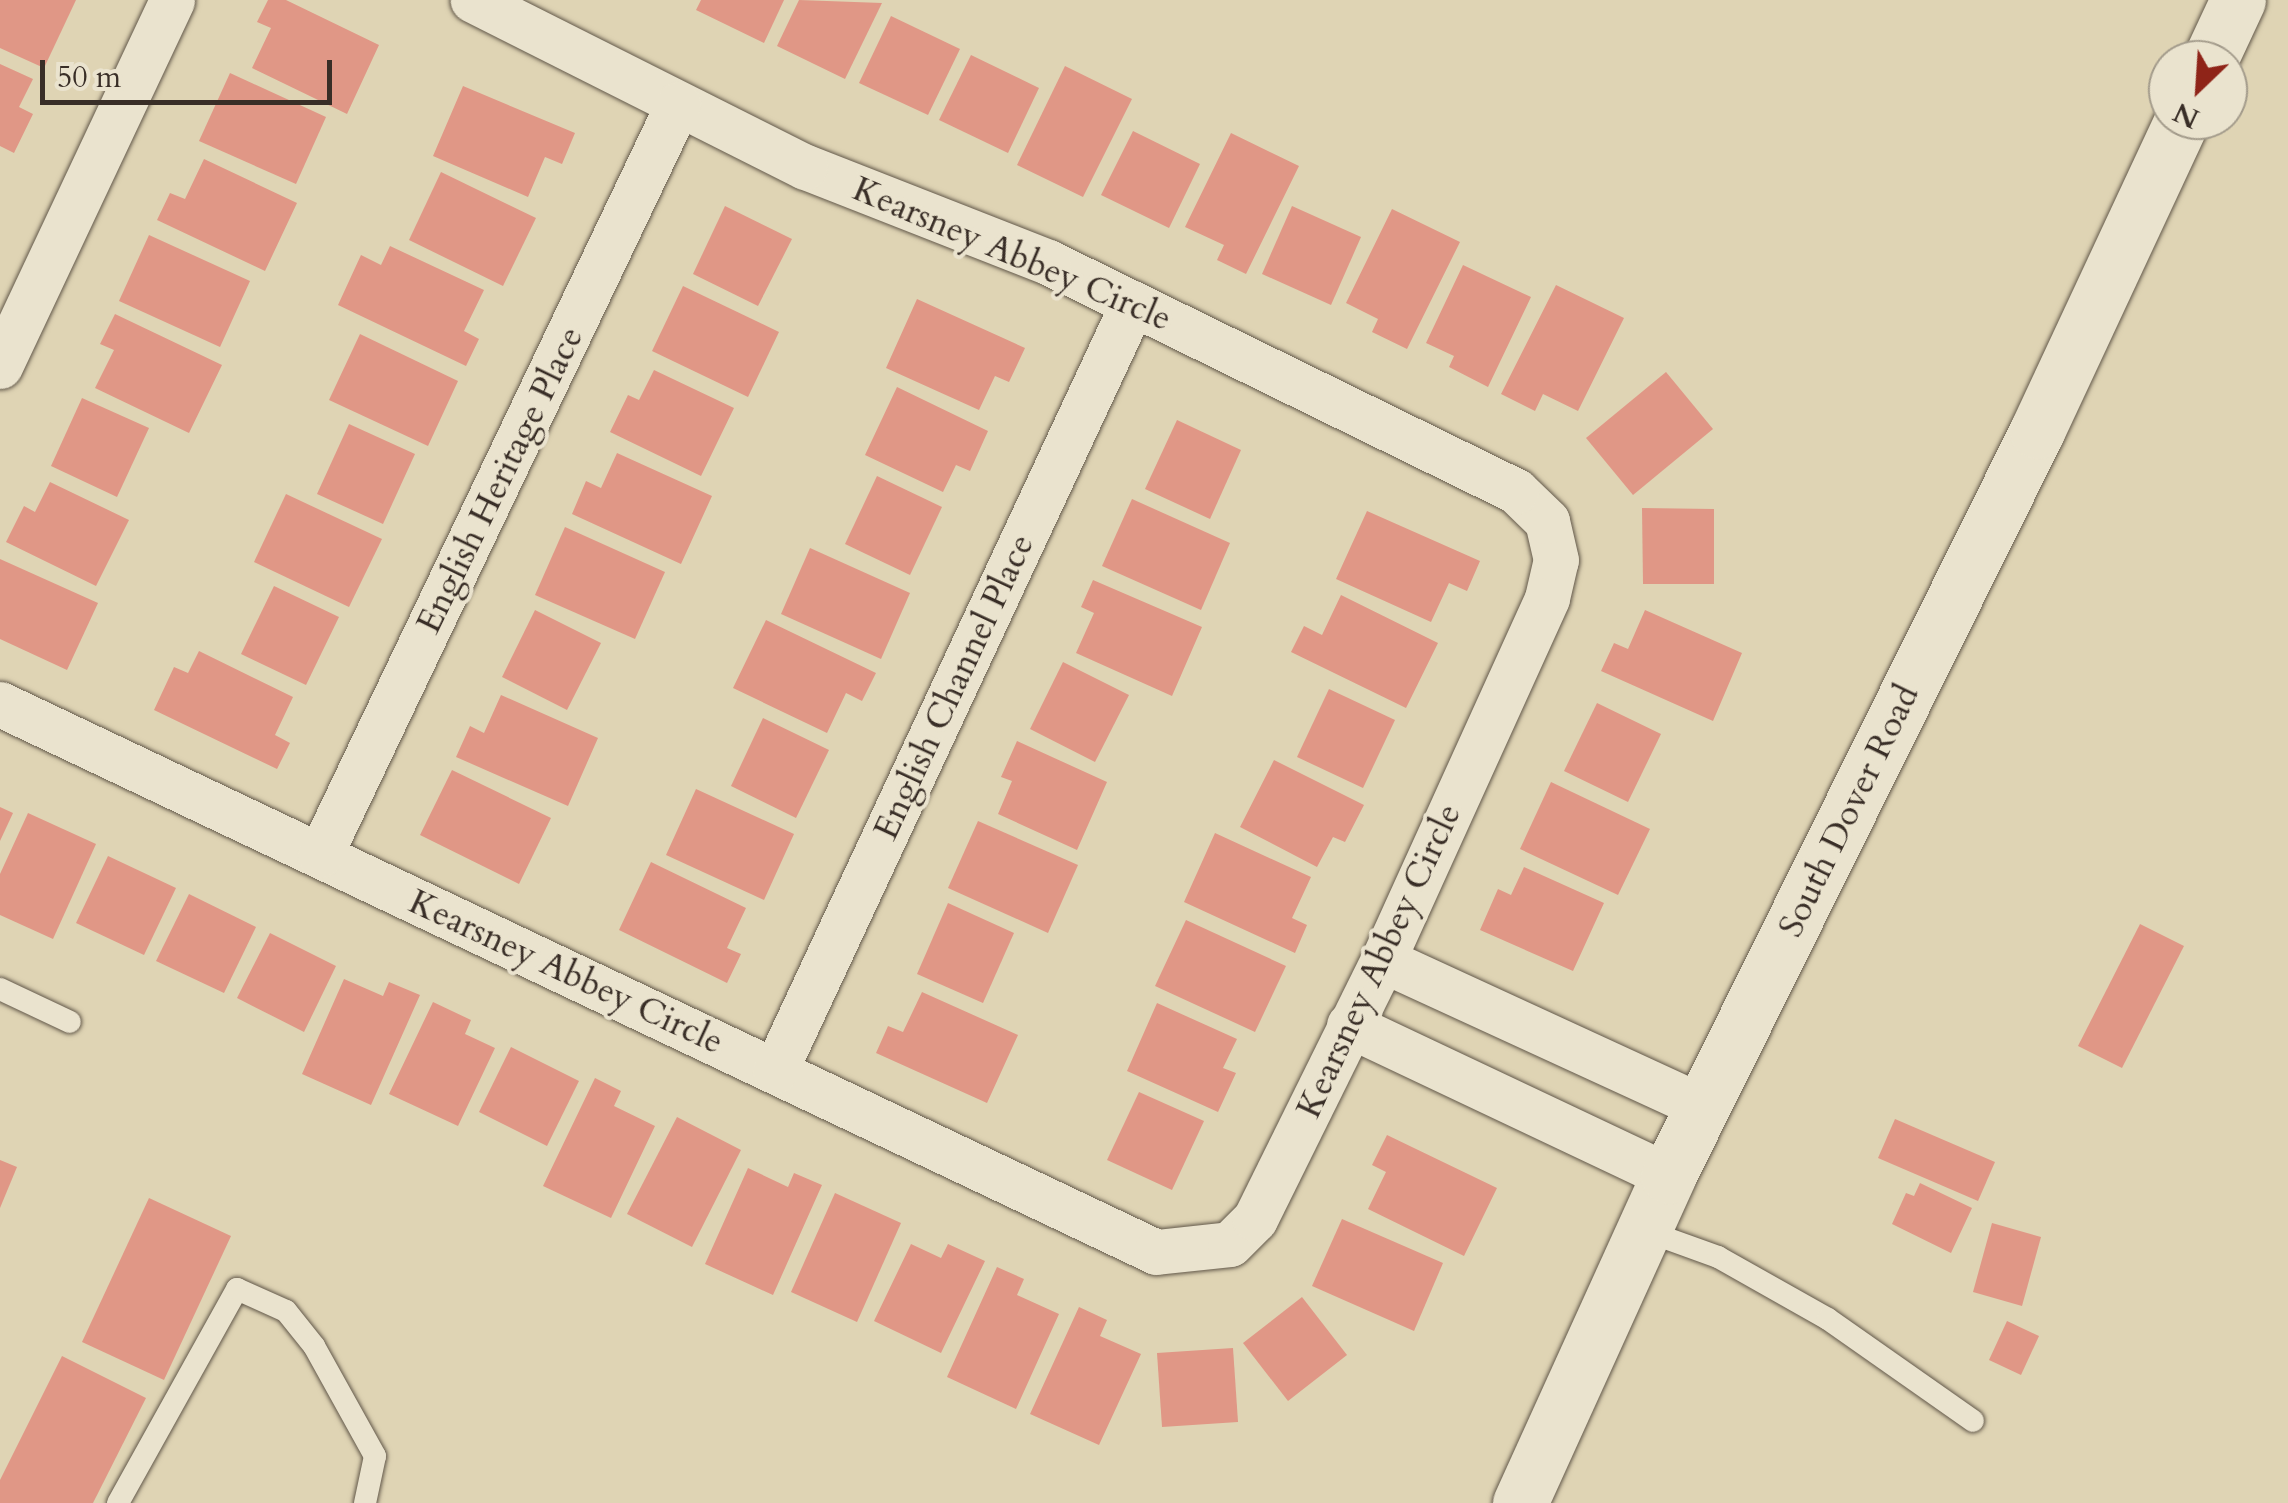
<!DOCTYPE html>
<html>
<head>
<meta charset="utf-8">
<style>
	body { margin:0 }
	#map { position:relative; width:2288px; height:1503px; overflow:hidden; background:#dfd4b4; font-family:Cardo,serif }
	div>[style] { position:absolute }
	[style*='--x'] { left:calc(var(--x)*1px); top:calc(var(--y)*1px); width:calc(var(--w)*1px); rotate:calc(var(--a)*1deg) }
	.building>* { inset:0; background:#e09786 }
	.roads { filter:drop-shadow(0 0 2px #62584a) drop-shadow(0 0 2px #62584a) }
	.lane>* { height:22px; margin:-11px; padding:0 11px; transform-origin:11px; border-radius:11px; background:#eae3ce }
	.street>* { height:45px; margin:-22.5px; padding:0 22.5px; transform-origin:22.5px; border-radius:22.5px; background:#eae3ce }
	.secondary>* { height:55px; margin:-27.5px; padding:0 27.5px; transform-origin:27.5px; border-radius:27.5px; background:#eae3ce }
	span { translate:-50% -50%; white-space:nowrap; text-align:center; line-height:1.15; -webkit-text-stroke:8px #eae3ce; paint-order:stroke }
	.street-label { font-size:35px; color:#392e27 }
	.north { position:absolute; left:2148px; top:40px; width:100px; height:100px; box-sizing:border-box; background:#eae3ce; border:2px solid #a39b8b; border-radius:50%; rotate:205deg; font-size:28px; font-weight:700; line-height:40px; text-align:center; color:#392e27 }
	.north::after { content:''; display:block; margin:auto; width:35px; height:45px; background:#8f2418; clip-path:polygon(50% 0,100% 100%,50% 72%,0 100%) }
	.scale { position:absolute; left:40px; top:60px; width:292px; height:45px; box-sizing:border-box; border:5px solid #392e27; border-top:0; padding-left:12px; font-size:30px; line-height:35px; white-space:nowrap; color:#392e27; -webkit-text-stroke:8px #eae3ce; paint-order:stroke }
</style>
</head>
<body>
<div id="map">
	<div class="building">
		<i style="clip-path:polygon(0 0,76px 0,44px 68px,0 48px)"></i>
		<i style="clip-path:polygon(268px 0,286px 0,379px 45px,347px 114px,252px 68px,271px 28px,257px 22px)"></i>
		<i style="clip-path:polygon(701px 0,784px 0,764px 43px,696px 10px)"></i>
		<i style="clip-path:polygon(799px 0,882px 3px,845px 79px,777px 46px)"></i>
		<i style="clip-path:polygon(891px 16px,960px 49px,928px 115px,859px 83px)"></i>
		<i style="clip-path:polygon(971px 55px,1039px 88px,1008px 153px,939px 120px)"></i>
		<i style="clip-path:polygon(0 64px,33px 79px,19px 107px,33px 114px,14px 153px,0 146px)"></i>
		<i style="clip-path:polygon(1065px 66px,1132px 99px,1083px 197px,1017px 165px)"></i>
		<i style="clip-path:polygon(230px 73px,326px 117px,296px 184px,199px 141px)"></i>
		<i style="clip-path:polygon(463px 86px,575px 133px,562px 164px,545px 157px,528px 197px,433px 156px)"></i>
		<i style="clip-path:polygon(1133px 131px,1200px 164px,1169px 228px,1101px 195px)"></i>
		<i style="clip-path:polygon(1231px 133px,1299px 166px,1246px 274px,1217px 260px,1224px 245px,1185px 227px)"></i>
		<i style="clip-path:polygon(204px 159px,297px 203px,265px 271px,157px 220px,170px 193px,185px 199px)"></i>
		<i style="clip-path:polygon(441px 172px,536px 218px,503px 286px,409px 240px)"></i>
		<i style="clip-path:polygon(725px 206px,792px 239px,758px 306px,693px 274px)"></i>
		<i style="clip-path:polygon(1292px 206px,1361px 237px,1331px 305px,1262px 274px)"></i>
		<i style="clip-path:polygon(1392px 209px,1460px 242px,1407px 349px,1372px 332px,1378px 319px,1346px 303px)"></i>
		<i style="clip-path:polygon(149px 235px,250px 281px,220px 347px,119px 301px)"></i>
		<i style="clip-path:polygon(390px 246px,484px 290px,464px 331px,479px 339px,466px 366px,338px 305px,361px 255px,381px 265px)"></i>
		<i style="clip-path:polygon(1463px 265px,1531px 297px,1488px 387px,1449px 367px,1454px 356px,1426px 343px)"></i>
		<i style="clip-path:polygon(1556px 285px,1624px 318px,1578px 411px,1543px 394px,1535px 411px,1501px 394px)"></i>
		<i style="clip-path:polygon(683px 286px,779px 332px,748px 397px,652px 351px)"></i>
		<i style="clip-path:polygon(917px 299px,1025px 348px,1009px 382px,995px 376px,979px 410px,886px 368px)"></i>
		<i style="clip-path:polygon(115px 314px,222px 365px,189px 433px,95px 388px,114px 350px,100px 344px)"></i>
		<i style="clip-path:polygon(360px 334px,458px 381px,428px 446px,329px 400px)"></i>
		<i style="clip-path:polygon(654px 370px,734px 408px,701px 476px,610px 432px,628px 395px,639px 400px)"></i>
		<i style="clip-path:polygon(1666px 372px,1713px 429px,1633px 495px,1586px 438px)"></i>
		<i style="clip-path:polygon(897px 387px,988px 431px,970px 471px,956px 465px,943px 492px,865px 455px)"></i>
		<i style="clip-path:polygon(82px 398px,149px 428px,117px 497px,51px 466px)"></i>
		<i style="clip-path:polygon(1177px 420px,1241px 450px,1210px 519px,1145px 489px)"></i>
		<i style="clip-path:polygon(349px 424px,415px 454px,383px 524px,317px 494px)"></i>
		<i style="clip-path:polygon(617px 453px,712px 496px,681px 564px,572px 514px,586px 481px,601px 488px)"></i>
		<i style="clip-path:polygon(877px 476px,942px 507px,910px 575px,845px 544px)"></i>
		<i style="clip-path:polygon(50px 482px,129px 520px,96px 586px,6px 542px,24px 506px,35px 512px)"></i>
		<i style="clip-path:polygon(286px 494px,382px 539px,349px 607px,254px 562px)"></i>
		<i style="clip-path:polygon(1132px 499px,1230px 543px,1201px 610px,1102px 566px)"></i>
		<i style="clip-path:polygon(1642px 508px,1714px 509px,1714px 584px,1643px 584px)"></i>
		<i style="clip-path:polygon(1367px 511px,1480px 561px,1467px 591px,1449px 583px,1431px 622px,1336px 579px)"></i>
		<i style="clip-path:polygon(565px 527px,665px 572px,635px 639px,535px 595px)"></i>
		<i style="clip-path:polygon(810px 548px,910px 593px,881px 659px,781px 614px)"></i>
		<i style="clip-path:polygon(0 559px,98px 603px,67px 670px,0 639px)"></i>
		<i style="clip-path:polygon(1093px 580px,1202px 627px,1172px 696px,1076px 653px,1094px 613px,1081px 607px)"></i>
		<i style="clip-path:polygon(274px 586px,339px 617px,306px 685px,241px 654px)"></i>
		<i style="clip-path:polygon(1341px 595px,1438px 643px,1406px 708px,1291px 652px,1304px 626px,1322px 635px)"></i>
		<i style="clip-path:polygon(535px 610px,601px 643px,567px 710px,502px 677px)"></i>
		<i style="clip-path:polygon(1645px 610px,1742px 653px,1713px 721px,1601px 671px,1614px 643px,1628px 649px)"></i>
		<i style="clip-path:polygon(766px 620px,876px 673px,862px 701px,846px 693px,827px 733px,733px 688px)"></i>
		<i style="clip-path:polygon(199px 651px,293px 697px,275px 735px,290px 743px,277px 769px,154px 710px,174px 667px,188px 673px)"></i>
		<i style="clip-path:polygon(1063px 662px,1129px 695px,1095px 762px,1030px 729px)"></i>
		<i style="clip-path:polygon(1329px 689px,1395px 720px,1363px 788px,1297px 757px)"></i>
		<i style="clip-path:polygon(501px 695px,598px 738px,568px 806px,456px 757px,470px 726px,484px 733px)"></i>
		<i style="clip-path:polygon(1597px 703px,1661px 734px,1628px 802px,1564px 771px)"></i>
		<i style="clip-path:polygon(763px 718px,829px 750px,796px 818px,731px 786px)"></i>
		<i style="clip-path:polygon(1017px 741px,1107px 782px,1077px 850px,998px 814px,1012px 781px,1001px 777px)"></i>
		<i style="clip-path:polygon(1274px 760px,1364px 805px,1345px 842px,1333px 837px,1317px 867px,1240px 827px)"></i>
		<i style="clip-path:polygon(452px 770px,551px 818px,519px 884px,420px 835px)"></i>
		<i style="clip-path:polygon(1551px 782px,1650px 829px,1618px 895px,1520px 849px)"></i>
		<i style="clip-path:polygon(696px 789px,794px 834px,764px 900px,666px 855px)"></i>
		<i style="clip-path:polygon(0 807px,13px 813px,0 841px)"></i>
		<i style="clip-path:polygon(28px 813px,96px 844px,53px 939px,0 915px,0 874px)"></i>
		<i style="clip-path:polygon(978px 821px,1078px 865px,1048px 933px,948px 888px)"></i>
		<i style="clip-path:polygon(1215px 833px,1311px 877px,1292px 918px,1307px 925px,1295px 953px,1184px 902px)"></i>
		<i style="clip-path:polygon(108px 856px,176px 888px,144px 955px,76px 923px)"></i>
		<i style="clip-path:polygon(651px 862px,746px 908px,727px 948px,741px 954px,727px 983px,619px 930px)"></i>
		<i style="clip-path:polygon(1524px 867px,1604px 903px,1573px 971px,1480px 930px,1498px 889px,1511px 895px)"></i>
		<i style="clip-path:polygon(189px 894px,256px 927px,224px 993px,156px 961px)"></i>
		<i style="clip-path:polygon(948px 903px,1014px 933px,983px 1003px,917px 974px)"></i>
		<i style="clip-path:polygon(1186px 920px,1286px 966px,1255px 1032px,1155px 986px)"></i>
		<i style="clip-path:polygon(2140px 924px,2184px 946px,2122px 1068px,2078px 1046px)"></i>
		<i style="clip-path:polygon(270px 933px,336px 966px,304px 1032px,237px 998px)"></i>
		<i style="clip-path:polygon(344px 979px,383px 996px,389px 982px,420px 995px,371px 1105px,302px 1074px)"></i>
		<i style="clip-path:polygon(922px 992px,1018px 1035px,987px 1103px,876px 1053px,888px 1026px,903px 1032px)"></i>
		<i style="clip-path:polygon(433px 1002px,471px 1020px,465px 1034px,495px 1048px,458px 1126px,389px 1094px)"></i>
		<i style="clip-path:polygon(1157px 1003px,1237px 1039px,1223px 1068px,1236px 1073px,1218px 1112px,1127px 1071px)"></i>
		<i style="clip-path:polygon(511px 1047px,579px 1081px,547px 1146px,479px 1112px)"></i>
		<i style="clip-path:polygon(595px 1078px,621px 1091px,614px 1106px,655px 1126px,611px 1218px,543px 1186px)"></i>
		<i style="clip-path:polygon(1139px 1092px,1204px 1121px,1172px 1190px,1107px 1160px)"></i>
		<i style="clip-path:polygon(677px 1117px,741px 1150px,692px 1247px,627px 1214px)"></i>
		<i style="clip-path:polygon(1895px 1119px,1995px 1162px,1978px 1201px,1878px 1158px)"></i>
		<i style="clip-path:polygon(1387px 1135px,1497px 1188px,1464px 1256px,1368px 1209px,1386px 1172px,1372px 1165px)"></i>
		<i style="clip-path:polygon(0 1160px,17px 1167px,0 1208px)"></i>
		<i style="clip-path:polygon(748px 1168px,788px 1187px,794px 1173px,822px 1185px,773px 1295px,705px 1264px)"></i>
		<i style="clip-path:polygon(1920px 1183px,1972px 1208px,1951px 1253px,1892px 1224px,1906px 1193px,1914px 1196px)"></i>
		<i style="clip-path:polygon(835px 1193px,901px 1223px,857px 1322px,791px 1292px)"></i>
		<i style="clip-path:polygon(149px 1198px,231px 1236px,164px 1380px,82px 1342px)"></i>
		<i style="clip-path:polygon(1342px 1219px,1443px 1263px,1414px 1331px,1312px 1286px)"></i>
		<i style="clip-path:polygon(1992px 1223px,2041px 1237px,2022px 1306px,1973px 1292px)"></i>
		<i style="clip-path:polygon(911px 1244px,941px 1258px,948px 1244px,985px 1261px,941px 1353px,874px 1321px)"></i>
		<i style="clip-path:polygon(997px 1267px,1024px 1279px,1017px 1295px,1059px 1314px,1016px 1409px,947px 1377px)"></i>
		<i style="clip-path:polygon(1302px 1297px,1347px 1355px,1288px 1401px,1243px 1343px)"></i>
		<i style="clip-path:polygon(1079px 1307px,1107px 1320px,1100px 1336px,1141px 1354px,1099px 1445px,1030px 1414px)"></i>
		<i style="clip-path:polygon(2007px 1321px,2039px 1336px,2021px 1375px,1989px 1360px)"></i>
		<i style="clip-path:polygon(1233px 1348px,1238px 1422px,1162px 1427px,1157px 1353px)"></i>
		<i style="clip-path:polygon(62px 1356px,146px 1398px,93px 1503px,0 1503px,0 1480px)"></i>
	</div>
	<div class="roads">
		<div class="lane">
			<i style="--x:0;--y:989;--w:77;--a:25.2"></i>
			<i style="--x:1646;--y:1231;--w:77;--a:19.9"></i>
			<i style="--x:1718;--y:1257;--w:126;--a:29.4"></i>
			<i style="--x:1828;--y:1319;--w:177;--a:35.1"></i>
			<i style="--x:118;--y:1503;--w:245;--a:-60.9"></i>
			<i style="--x:237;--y:1289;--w:54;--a:24.2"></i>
			<i style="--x:286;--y:1311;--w:45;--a:51.3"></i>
			<i style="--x:314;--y:1346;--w:126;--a:61"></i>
			<i style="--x:375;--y:1456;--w:48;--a:102"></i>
		</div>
		<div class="street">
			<i style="--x:0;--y:366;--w:404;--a:-64.8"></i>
			<i style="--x:0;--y:704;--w:1279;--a:25.36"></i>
			<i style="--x:1156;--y:1252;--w:74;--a:-6.2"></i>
			<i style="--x:1230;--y:1244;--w:35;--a:-45"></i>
			<i style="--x:1255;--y:1219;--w:289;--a:-63.7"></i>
			<i style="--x:1383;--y:960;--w:397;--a:-65.6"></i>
			<i style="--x:1547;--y:598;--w:39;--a:-77"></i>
			<i style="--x:1556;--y:560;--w:40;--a:-103"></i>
			<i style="--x:1547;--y:521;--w:43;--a:-135.9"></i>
			<i style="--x:1516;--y:491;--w:521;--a:-153.93"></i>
			<i style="--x:1048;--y:262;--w:261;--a:-158.6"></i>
			<i style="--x:805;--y:167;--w:372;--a:-153.3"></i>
			<i style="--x:320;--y:855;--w:832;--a:-64.51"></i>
			<i style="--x:1383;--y:960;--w:351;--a:24.7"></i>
			<i style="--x:1349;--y:1025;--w:353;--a:25.3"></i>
			<i style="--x:775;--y:1071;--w:847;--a:-65.01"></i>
		</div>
		<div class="secondary">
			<i style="--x:2210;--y:60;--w:66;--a:-65"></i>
			<i style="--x:1520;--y:1503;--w:359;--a:-65.6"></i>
			<i style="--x:1668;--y:1176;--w:831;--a:-63.65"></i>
			<i style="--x:2037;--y:431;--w:343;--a:-65"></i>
		</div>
	</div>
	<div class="street-label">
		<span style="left:1012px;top:254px;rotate:23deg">Kearsney Abbey Circle</span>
		<span style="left:500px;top:480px;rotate:-64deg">English Heritage Place</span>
		<span style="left:954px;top:687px;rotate:-65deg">English Channel Place</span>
		<span style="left:1849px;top:811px;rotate:-64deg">South Dover Road</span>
		<span style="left:1379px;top:961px;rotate:-65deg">Kearsney Abbey Circle</span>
		<span style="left:566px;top:972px;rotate:25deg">Kearsney Abbey Circle</span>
	</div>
	<div class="north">N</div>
	<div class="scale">50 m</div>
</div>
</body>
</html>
